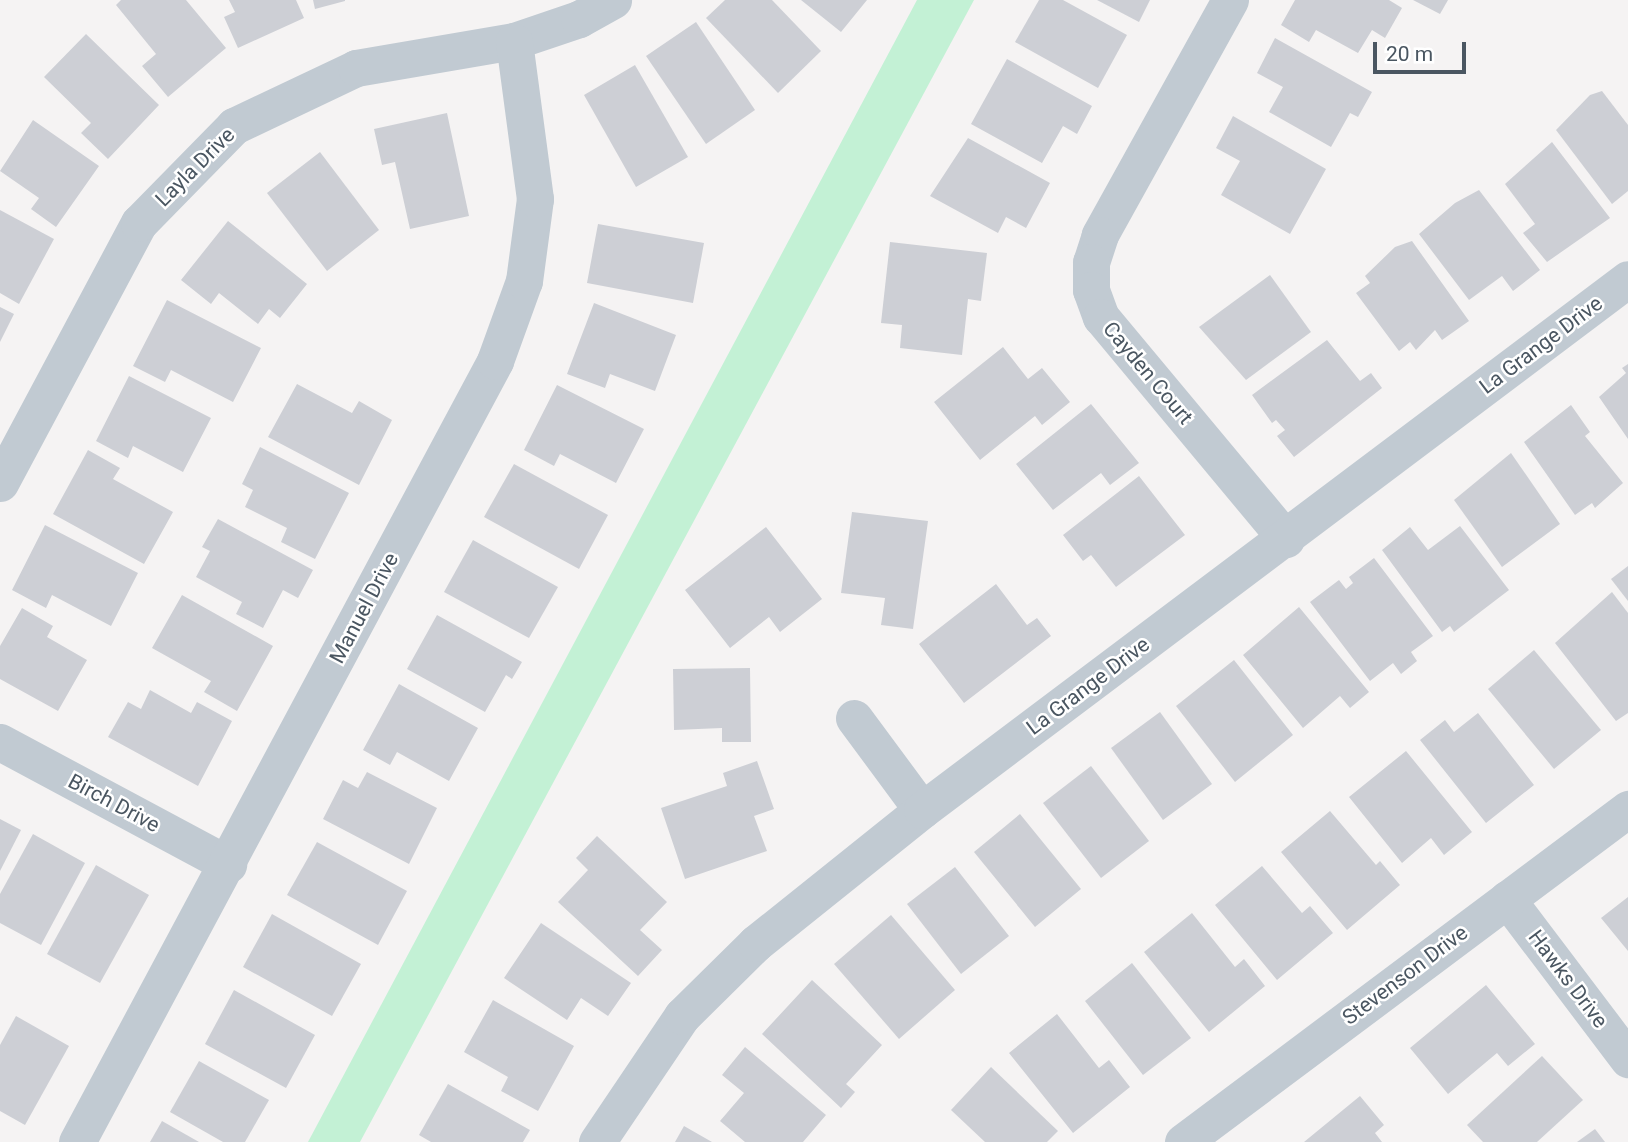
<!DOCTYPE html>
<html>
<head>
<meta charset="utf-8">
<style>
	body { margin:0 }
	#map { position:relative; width:1628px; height:1142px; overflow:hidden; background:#f5f3f3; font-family:Roboto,sans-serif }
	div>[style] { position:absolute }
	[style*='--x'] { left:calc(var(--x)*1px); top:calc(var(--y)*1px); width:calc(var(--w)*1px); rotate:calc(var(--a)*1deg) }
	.green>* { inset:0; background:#c3f1d5 }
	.building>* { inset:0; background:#cdcfd5 }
	.street>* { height:37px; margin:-18.5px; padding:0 18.5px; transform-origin:18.5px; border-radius:18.5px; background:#c1cad2 }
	span { translate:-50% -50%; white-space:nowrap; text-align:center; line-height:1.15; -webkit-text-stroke:5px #fff; paint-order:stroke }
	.street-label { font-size:21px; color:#4a5661 }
	.scale { position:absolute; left:1373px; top:42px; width:93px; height:32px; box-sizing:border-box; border:4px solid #4a5661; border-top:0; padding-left:9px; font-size:21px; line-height:24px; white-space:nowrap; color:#4a5661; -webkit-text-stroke:5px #fff; paint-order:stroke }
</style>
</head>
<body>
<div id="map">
	<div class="green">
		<i style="clip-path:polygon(917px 0,974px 0,360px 1142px,308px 1142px)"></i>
	</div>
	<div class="building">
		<i style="clip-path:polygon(121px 0,186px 0,226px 48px,168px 97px,142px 66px,156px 54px,116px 5px)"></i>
		<i style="clip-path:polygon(229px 0,296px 0,304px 18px,238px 48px,224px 17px,235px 12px)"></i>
		<i style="clip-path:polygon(313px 0,345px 0,345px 1px,315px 9px)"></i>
		<i style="clip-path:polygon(725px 0,772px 0,821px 51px,778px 93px,706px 18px)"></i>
		<i style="clip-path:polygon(801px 0,867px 0,841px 32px)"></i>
		<i style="clip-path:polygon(1039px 0,1063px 0,1127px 35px,1098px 88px,1015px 42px)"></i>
		<i style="clip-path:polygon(1097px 0,1150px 0,1139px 22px)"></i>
		<i style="clip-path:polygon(1295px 0,1389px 0,1402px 8px,1385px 38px,1372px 30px,1358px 53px,1316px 30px,1309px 42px,1281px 25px)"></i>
		<i style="clip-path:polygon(1413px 0,1448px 0,1440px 14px)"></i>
		<i style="clip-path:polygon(696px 22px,755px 110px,706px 144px,646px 56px)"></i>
		<i style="clip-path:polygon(86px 34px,159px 105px,108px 159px,81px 133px,91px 123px,44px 77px)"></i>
		<i style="clip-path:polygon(1275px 38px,1372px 92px,1358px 117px,1350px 113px,1331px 147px,1269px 112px,1283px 87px,1257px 73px)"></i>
		<i style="clip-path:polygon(1007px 59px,1092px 106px,1077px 134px,1063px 126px,1042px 163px,971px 124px)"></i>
		<i style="clip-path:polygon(635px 65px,688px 157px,636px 187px,584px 95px)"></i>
		<i style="clip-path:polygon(1602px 91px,1628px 125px,1628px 191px,1612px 204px,1556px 130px,1590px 95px)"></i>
		<i style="clip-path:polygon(447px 113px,469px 216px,410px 229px,395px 162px,382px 165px,374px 129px)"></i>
		<i style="clip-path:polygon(1233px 116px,1326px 169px,1290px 234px,1221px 195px,1240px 161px,1216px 148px)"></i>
		<i style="clip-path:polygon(33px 120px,99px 166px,56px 227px,31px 209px,39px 198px,0 171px)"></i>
		<i style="clip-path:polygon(968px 138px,1050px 183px,1026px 228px,1006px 217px,998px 233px,930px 196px)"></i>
		<i style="clip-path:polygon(1552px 142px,1610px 218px,1547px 262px,1523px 233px,1535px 224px,1505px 184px)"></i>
		<i style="clip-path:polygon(320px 152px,379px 230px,327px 271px,267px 193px)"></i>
		<i style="clip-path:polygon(1479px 190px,1540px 270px,1513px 291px,1502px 276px,1469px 300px,1419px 234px,1455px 203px)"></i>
		<i style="clip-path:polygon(0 210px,54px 239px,19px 304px,0 293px)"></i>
		<i style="clip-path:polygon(228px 221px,307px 284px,280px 318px,269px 309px,258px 324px,219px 293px,211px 304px,181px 280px)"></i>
		<i style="clip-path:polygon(598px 224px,704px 243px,693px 303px,587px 283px)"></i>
		<i style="clip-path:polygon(1412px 241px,1469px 321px,1442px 340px,1435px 330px,1416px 350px,1410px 342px,1399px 351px,1356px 293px,1370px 283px,1365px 276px,1395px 247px)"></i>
		<i style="clip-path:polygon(890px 242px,987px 253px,981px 301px,968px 299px,962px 355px,900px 348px,902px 325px,881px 323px)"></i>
		<i style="clip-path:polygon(1270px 275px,1311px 332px,1246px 380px,1199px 327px)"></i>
		<i style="clip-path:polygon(167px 300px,261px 348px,233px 402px,171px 370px,165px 382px,133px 366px)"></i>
		<i style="clip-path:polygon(594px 303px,676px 335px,655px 391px,610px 374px,605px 388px,567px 374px)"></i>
		<i style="clip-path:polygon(0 307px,14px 314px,0 342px)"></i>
		<i style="clip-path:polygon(1327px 340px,1360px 381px,1371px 373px,1382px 388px,1294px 457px,1277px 436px,1285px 430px,1276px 420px,1272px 423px,1252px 395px)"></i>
		<i style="clip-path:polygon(1003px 347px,1028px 379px,1042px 368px,1070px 402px,1042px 425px,1035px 416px,980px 460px,934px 402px)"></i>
		<i style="clip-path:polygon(1628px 364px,1628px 439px,1599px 397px,1626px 373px,1622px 368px)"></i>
		<i style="clip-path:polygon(129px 376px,211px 418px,183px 472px,133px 446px,128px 458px,96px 441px)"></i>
		<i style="clip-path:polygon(297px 384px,352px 413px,359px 401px,392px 420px,359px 485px,268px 437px)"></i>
		<i style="clip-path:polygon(557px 385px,644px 429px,616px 483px,560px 454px,554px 466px,524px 450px)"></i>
		<i style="clip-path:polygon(1091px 404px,1139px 463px,1110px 485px,1101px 473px,1053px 510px,1016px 464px)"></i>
		<i style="clip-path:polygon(1571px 405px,1590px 432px,1585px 436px,1623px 483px,1595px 508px,1592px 503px,1575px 515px,1524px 442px)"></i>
		<i style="clip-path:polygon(260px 447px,349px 493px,315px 559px,281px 542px,287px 528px,245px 507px,253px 490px,242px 484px)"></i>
		<i style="clip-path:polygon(88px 450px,120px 468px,113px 479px,173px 512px,144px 564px,53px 514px)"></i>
		<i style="clip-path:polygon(1511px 453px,1560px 524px,1502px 567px,1454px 500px)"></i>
		<i style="clip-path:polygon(514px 464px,608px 515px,579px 569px,484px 517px)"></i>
		<i style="clip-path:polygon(1139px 476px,1185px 535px,1116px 587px,1091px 555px,1083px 561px,1063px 535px)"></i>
		<i style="clip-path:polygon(852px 512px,928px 521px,913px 629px,881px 625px,885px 598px,841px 593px)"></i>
		<i style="clip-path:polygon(218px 519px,313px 570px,298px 598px,283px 590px,263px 628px,236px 614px,242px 602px,196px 577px,210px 551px,202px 547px)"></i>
		<i style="clip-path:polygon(45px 525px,138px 573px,111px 626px,52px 595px,46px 608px,12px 590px)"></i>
		<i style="clip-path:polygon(1460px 526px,1509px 590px,1454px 632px,1450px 626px,1442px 632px,1382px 550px,1410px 527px,1428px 550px)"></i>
		<i style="clip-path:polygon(766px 527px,822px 599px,780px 632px,769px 617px,730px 648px,685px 590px)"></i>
		<i style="clip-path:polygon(473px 540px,558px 587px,529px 638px,444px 592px)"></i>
		<i style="clip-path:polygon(1374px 558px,1433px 636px,1411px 652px,1417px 661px,1401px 674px,1393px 663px,1370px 681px,1310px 602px,1339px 580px,1346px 589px,1353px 583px,1349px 577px)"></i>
		<i style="clip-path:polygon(1628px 566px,1628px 601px,1611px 579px)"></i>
		<i style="clip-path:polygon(996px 584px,1027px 625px,1037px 618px,1051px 636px,964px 703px,919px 644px)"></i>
		<i style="clip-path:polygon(1612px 592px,1628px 613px,1628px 713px,1616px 721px,1555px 643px)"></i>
		<i style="clip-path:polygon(182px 595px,273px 646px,237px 711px,204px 692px,211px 681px,152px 648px)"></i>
		<i style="clip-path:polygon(1299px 607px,1369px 692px,1350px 708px,1340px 696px,1303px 728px,1243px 655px)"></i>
		<i style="clip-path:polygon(22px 608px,53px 626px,47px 637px,87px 660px,58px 711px,0 679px,0 646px)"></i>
		<i style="clip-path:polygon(437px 615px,522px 662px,512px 679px,506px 675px,485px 712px,407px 669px)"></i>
		<i style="clip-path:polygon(1534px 650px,1601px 730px,1554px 769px,1488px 689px)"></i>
		<i style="clip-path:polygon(1234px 660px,1293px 735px,1235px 782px,1176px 706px)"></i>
		<i style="clip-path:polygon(750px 668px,751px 742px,722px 742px,722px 728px,674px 730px,673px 669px)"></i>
		<i style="clip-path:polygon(399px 684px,478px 728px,449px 781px,397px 752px,390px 765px,363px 750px)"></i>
		<i style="clip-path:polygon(150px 690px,191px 713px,197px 702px,232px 721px,198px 786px,108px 737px,128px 702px,141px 709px)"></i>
		<i style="clip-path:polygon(1160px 712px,1212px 784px,1163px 820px,1111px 748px)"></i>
		<i style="clip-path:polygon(1478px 713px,1534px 785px,1486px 823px,1420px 740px,1445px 720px,1454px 732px)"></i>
		<i style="clip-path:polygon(1406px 751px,1472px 832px,1444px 855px,1431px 838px,1402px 863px,1349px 797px)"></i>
		<i style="clip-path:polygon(757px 761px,774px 809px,754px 816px,767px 851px,685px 879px,661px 808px,727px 786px,723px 773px)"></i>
		<i style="clip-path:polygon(1091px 766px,1149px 841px,1101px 878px,1043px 803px)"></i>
		<i style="clip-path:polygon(367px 772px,437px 808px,409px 864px,323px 819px,343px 780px,358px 788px)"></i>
		<i style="clip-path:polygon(1330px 811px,1376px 865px,1380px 861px,1400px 885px,1347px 930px,1281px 852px)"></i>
		<i style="clip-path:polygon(1020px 814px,1081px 889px,1035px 927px,974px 852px)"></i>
		<i style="clip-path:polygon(0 819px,21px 830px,0 871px)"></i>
		<i style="clip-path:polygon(33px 834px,85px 863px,41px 945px,0 923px,0 894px)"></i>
		<i style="clip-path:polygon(597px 836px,667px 902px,640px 930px,662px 950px,638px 976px,558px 902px,588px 870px,576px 858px)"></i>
		<i style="clip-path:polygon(317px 842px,407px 891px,378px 945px,287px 895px)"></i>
		<i style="clip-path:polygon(96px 865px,149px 895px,100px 983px,47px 954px)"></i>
		<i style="clip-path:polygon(1262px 866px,1302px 913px,1310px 906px,1333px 933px,1277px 980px,1215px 905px)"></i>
		<i style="clip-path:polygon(955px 867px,1009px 936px,961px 974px,907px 904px)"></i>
		<i style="clip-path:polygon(1628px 897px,1628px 951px,1601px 918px)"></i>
		<i style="clip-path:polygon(1192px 913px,1235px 967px,1244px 959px,1265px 986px,1209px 1032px,1144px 952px)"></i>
		<i style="clip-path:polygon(272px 914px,361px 964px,332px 1016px,243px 967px)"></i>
		<i style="clip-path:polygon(891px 915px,955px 990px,899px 1039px,834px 964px)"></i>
		<i style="clip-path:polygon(541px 923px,631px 983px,608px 1016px,581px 998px,567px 1020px,504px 978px)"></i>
		<i style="clip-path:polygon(1132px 963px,1191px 1038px,1143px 1075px,1085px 1001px)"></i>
		<i style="clip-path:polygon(812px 980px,882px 1045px,846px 1084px,855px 1092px,841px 1108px,762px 1034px)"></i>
		<i style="clip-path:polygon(1486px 985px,1535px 1044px,1508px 1066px,1497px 1053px,1448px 1094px,1410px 1048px)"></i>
		<i style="clip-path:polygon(234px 990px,315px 1035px,286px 1088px,205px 1044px)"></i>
		<i style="clip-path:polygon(493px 1000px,574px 1046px,538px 1111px,501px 1091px,508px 1077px,464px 1052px)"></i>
		<i style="clip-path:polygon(1057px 1014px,1099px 1068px,1109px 1060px,1130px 1087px,1073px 1133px,1009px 1053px)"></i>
		<i style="clip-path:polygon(16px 1016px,69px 1046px,25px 1125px,0 1111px,0 1045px)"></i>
		<i style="clip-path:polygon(745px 1047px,826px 1115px,803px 1142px,745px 1142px,720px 1121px,744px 1093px,722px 1075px)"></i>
		<i style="clip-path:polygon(1542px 1056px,1583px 1100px,1537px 1142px,1483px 1142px,1467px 1125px)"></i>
		<i style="clip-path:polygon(199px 1061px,269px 1100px,245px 1142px,223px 1142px,170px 1112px)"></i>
		<i style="clip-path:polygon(991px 1067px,1058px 1131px,1047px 1142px,985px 1142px,951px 1110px)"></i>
		<i style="clip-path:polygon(448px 1084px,530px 1130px,523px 1142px,431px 1142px,419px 1135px)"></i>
		<i style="clip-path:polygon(1360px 1096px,1384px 1125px,1375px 1133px,1382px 1142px,1304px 1142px)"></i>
		<i style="clip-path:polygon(162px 1121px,199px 1142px,150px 1142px)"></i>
		<i style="clip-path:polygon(684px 1126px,712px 1142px,675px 1142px)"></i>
		<i style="clip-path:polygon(1595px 1129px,1605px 1142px,1577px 1142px)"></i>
	</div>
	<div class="street">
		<i style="--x:1230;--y:0;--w:269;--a:119"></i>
		<i style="--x:1100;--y:235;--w:28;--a:108"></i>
		<i style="--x:1091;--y:262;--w:28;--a:90"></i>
		<i style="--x:1091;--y:290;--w:29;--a:70"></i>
		<i style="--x:1101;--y:317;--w:289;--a:50.2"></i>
		<i style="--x:0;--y:483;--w:295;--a:-61.9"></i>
		<i style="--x:139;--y:223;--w:136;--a:-45.6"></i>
		<i style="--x:234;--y:126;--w:135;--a:-25.4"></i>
		<i style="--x:356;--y:68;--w:160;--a:-9.7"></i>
		<i style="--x:514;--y:41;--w:69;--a:-18.7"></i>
		<i style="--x:579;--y:19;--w:39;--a:-29"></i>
		<i style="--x:854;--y:718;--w:114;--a:53.5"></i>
		<i style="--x:0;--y:742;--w:259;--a:28.2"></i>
		<i style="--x:1507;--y:899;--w:201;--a:52.9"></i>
		<i style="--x:77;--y:1142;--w:886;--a:-61.84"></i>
		<i style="--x:495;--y:361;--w:85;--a:-70.1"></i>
		<i style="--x:524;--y:281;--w:83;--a:-82.4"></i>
		<i style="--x:535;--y:199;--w:159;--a:-97.6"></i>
		<i style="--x:597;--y:1142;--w:152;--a:-56"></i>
		<i style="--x:682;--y:1016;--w:104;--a:-44.6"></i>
		<i style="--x:756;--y:943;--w:213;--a:-38.7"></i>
		<i style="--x:922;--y:810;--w:883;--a:-36.95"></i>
		<i style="--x:1183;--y:1142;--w:556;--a:-36.81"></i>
	</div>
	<div class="street-label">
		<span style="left:195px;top:167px;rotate:-45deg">Layla Drive</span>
		<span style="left:1541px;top:345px;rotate:-37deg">La Grange Drive</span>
		<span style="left:1148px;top:373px;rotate:50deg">Cayden Court</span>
		<span style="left:364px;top:608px;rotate:-62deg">Manuel Drive</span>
		<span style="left:1088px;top:686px;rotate:-37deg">La Grange Drive</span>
		<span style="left:114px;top:803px;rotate:28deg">Birch Drive</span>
		<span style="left:1405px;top:975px;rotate:-37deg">Stevenson Drive</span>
		<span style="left:1568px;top:979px;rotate:53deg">Hawks Drive</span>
	</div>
	<div class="scale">20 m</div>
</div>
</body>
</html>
